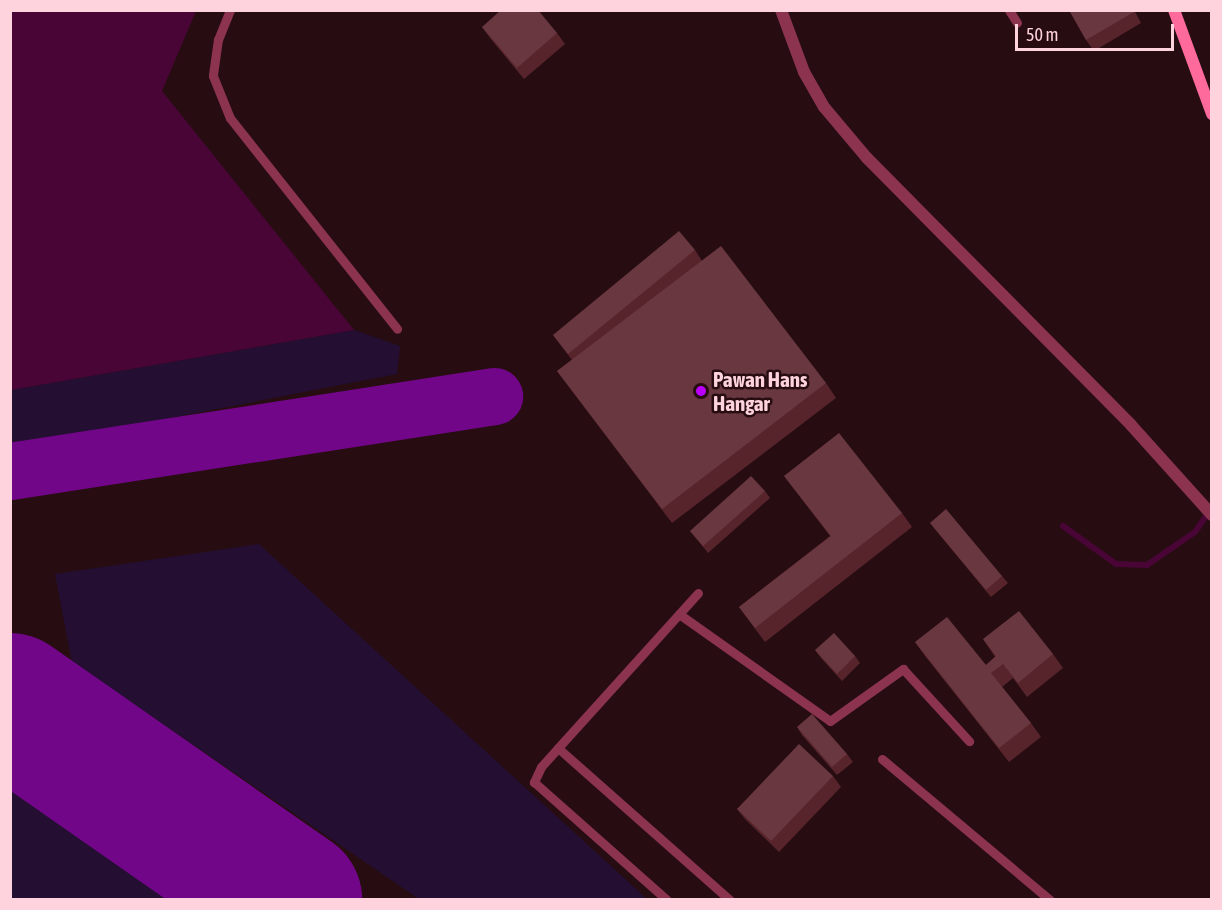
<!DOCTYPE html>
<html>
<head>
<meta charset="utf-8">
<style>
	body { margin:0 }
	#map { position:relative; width:1222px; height:910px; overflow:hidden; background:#270d12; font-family:"Asap Condensed",sans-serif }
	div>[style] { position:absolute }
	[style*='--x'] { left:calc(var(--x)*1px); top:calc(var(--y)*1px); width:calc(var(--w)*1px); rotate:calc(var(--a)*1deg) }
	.green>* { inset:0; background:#240f32 }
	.water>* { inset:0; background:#480536 }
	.stream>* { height:6px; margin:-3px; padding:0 3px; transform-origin:3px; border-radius:3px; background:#480536 }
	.taxiway>* { height:57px; margin:-28.5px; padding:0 28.5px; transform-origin:28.5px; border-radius:28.5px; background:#720688 }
	.runway>* { height:142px; margin:-71px; padding:0 71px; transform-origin:71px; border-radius:71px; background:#720688 }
	.service>* { height:9px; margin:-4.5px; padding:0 4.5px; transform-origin:4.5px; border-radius:4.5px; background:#8b334f }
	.minor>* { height:12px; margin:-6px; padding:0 6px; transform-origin:6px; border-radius:6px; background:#8b334f }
	.secondary>* { height:12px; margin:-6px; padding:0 6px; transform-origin:6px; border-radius:6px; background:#ff6a9c }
	.wall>* { inset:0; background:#57242c }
	.building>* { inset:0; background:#69373f }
	.dots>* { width:16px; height:16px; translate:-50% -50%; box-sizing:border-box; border:3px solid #270d12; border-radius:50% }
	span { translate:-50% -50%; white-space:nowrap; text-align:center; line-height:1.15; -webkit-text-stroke:5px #270d12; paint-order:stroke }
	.poi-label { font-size:21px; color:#ffd3de; font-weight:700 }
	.left { translate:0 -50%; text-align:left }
	.frame { position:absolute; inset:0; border:12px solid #ffd3de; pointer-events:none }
	.scale { position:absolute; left:1015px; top:24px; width:159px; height:27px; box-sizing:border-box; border:3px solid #ffd3de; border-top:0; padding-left:8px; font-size:18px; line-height:21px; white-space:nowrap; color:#ffd3de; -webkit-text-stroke:4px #270d12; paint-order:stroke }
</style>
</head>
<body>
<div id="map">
	<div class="green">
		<i style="clip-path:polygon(354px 330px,400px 346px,397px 374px,11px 449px,11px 390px)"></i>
		<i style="clip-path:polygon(259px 544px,647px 899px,419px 899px,72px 662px,55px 574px)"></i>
		<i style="clip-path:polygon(11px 789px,169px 899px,11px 899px)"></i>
	</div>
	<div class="water">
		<i style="clip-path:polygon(11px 10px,196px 11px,162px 91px,354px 330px,11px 390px)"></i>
	</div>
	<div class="stream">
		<i style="--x:1063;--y:526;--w:65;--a:35.6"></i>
		<i style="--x:1116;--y:564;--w:31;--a:2"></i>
		<i style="--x:1147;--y:565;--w:58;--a:-34.5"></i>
		<i style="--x:1195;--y:532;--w:24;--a:-55"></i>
	</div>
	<div class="taxiway">
		<i style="--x:10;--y:471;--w:490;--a:-8.8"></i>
	</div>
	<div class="runway">
		<i style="--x:10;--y:704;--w:343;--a:34.9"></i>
	</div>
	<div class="service">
		<i style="--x:230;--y:10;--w:31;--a:112"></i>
		<i style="--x:218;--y:39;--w:37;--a:98"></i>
		<i style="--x:213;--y:76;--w:45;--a:68"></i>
		<i style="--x:230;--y:118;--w:269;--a:51.6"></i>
		<i style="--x:1009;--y:10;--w:15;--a:58"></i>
		<i style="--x:698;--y:593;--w:209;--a:132.1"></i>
		<i style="--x:558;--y:748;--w:230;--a:41.5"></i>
		<i style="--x:679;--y:614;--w:185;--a:35.3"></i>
		<i style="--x:830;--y:721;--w:90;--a:-35.5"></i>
		<i style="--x:903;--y:669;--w:98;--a:47.5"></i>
		<i style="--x:558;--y:748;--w:25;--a:132"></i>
		<i style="--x:541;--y:767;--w:17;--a:115"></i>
		<i style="--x:534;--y:782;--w:178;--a:41.6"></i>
		<i style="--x:882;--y:759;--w:219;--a:40"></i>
	</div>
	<div class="minor">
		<i style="--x:781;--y:10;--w:66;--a:69.6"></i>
		<i style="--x:804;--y:72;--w:40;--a:60.3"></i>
		<i style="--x:824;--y:107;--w:67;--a:49.9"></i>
		<i style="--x:867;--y:158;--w:375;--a:45.3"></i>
		<i style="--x:1131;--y:425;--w:121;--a:48"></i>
	</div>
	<div class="secondary">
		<i style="--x:1174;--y:10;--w:111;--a:69.9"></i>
	</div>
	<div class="wall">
		<i style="clip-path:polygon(1069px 10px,1134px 10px,1141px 23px,1094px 51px,1086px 40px)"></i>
		<i style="clip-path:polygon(482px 27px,557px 33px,565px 44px,524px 79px,490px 38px)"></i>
		<i style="clip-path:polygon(695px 250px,702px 261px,826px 383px,836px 398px,672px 523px,557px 371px,572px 360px,553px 335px)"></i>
		<i style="clip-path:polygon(784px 476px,902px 513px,912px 527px,765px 642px,739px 607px,830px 536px)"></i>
		<i style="clip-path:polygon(765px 491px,770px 498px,708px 553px,690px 531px)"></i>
		<i style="clip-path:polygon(930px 523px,1002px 576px,1008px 583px,991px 597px)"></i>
		<i style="clip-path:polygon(983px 639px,1053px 654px,1063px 668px,1027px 697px,1013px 678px,1002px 687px,1031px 723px,1041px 737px,1009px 762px,925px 656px,915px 642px,986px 665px,995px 657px)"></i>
		<i style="clip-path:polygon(815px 650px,855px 656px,860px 663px,842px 681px,821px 658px)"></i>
		<i style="clip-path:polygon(797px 727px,847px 754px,853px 762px,837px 775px,802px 735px)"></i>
		<i style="clip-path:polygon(833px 776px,841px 787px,779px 852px,745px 819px,737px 809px)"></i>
	</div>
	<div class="building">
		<i style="clip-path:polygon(501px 10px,538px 10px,557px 33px,517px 68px,482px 27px)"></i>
		<i style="clip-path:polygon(1069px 10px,1133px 10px,1134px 12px,1086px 40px)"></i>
		<i style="clip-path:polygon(679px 231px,695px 250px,568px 354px,553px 335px)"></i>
		<i style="clip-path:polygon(721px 246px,826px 383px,662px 509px,557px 371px)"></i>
		<i style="clip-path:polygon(839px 433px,902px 513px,755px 628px,739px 607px,831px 536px,784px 476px)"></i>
		<i style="clip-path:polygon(751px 476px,765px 491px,703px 546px,690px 531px)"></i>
		<i style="clip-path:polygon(946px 509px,1002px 576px,986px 590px,930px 523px)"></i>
		<i style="clip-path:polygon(1019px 611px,1053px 654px,1018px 683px,1003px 664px,991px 673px,1031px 723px,999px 748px,915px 642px,947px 617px,986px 665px,996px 656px,983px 639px)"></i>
		<i style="clip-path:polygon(834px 633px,855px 656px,837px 674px,815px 650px)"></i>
		<i style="clip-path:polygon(812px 714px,847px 754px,832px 767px,797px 727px)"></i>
		<i style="clip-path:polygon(799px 744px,833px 776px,771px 841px,737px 809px)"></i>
	</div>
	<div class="dots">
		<i style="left:701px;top:391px;background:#bd00fe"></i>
	</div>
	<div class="poi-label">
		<span class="left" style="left:713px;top:391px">Pawan Hans<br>Hangar</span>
	</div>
	<div class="frame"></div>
	<div class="scale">50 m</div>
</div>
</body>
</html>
